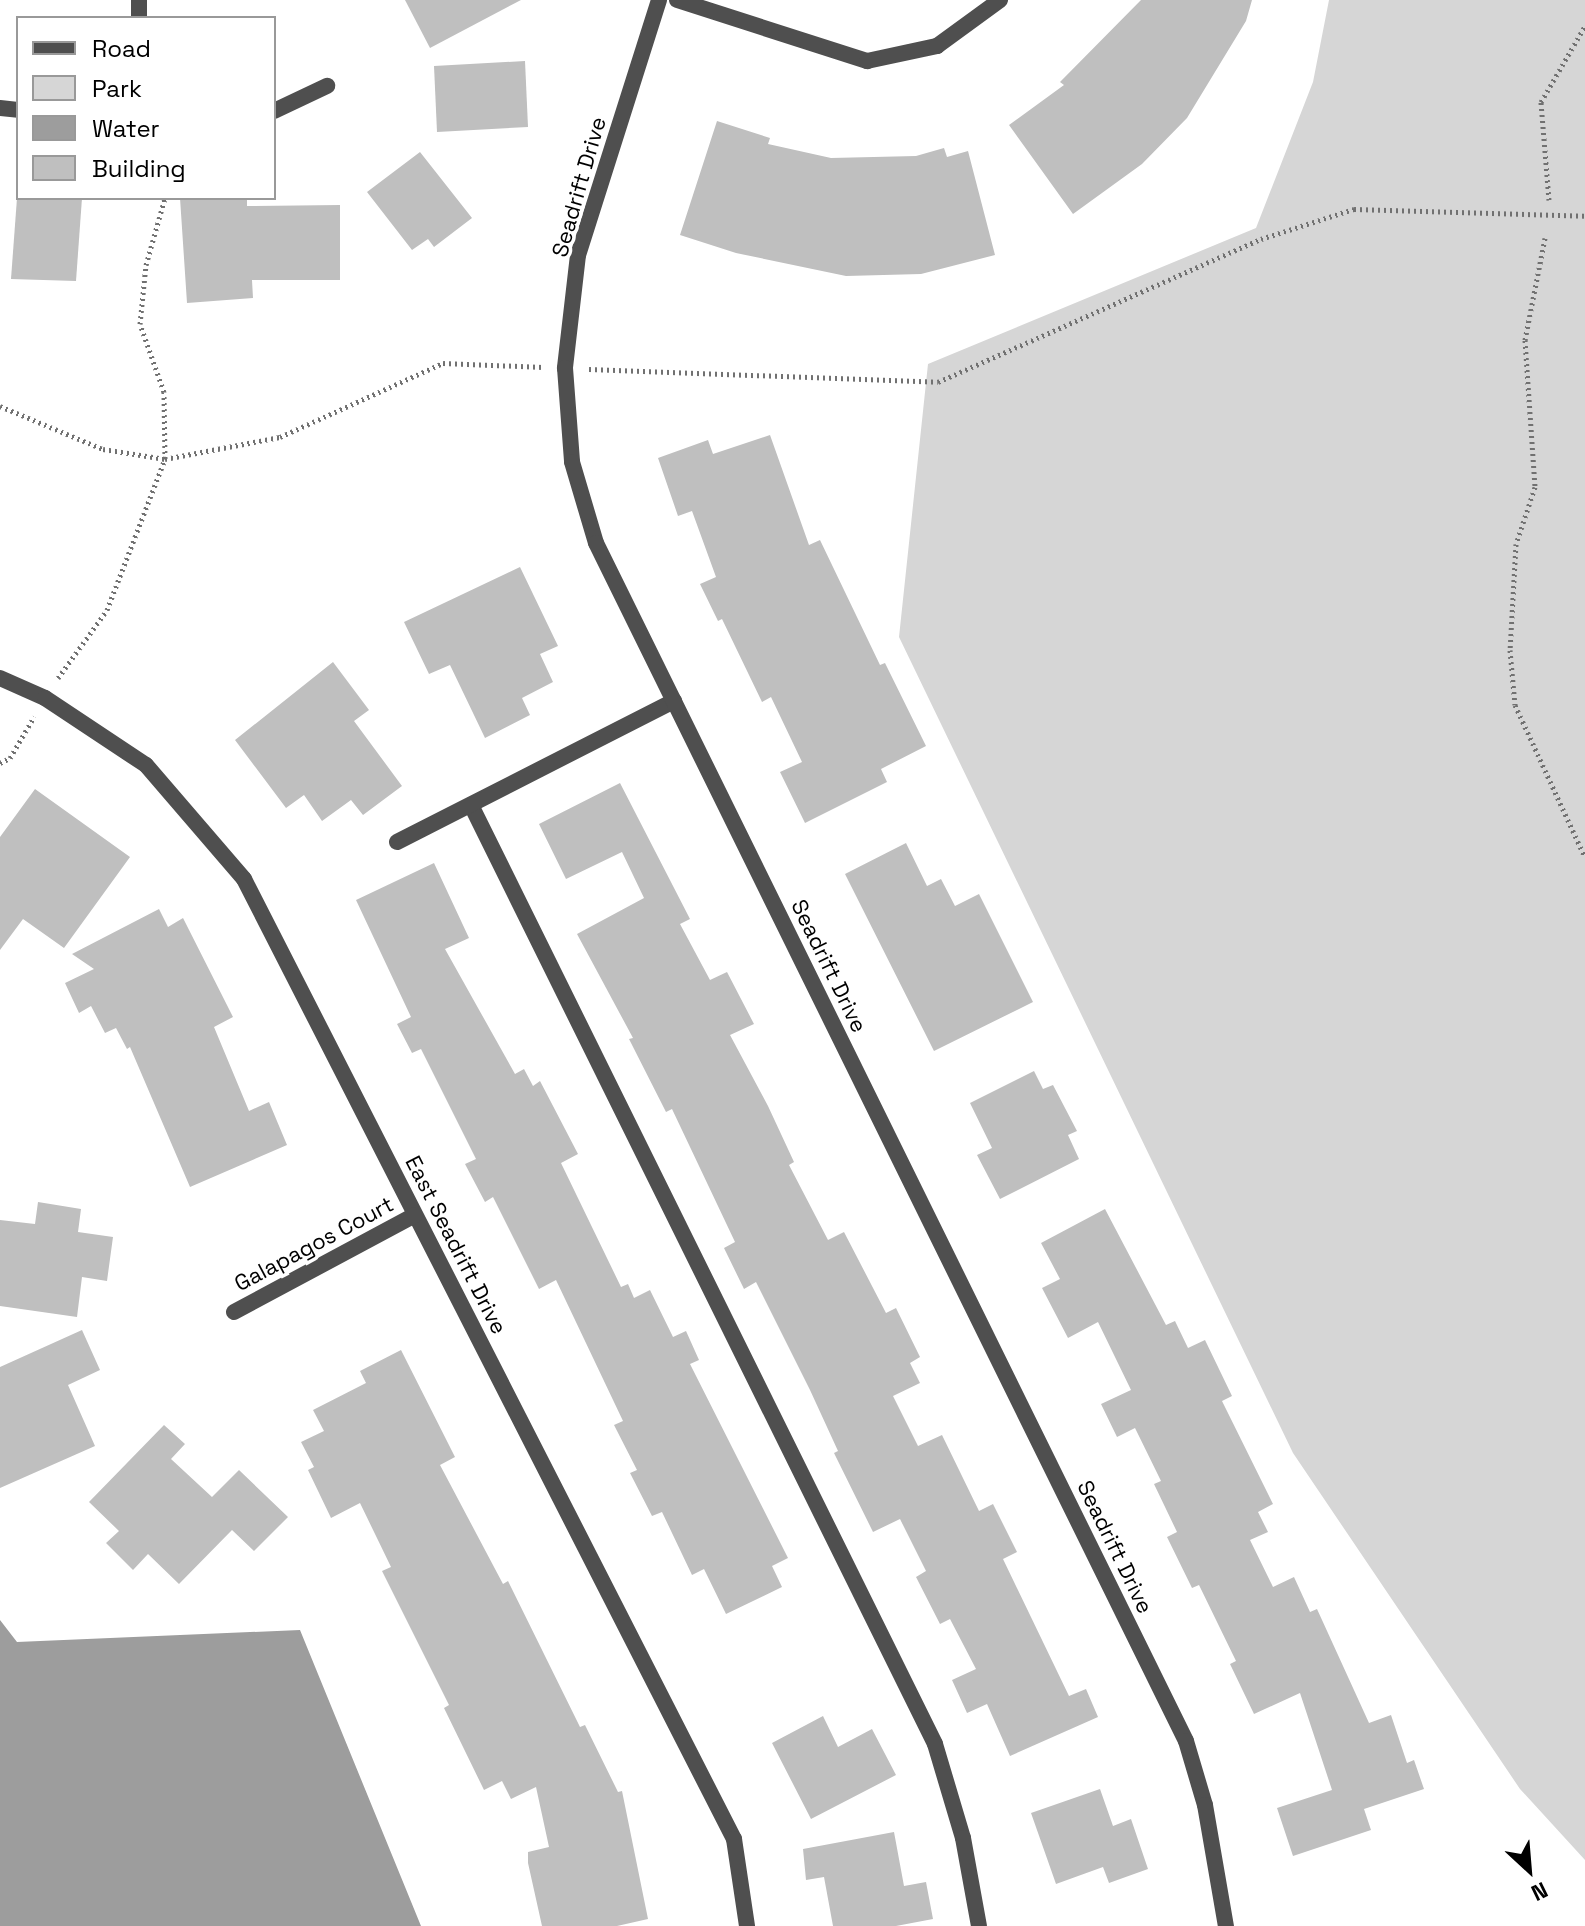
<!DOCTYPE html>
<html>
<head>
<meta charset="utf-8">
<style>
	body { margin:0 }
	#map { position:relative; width:1585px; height:1926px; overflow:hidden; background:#fff; font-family:"Space Grotesk",sans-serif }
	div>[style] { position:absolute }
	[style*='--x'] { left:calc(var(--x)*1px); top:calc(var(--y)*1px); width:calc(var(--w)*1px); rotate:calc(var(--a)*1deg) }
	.green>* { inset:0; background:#d6d6d6 }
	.water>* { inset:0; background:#9d9d9d }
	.building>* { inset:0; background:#bfbfbf }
	.path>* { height:5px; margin-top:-2.5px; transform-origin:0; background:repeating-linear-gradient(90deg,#717171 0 2px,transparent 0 6px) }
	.lane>* { height:16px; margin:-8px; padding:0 8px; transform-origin:8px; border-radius:8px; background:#4f4f4f }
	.street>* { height:16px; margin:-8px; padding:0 8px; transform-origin:8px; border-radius:8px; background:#4f4f4f }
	span { translate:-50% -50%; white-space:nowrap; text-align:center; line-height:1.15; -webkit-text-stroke:7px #fff; paint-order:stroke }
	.street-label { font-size:22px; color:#000 }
	.legend { position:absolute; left:16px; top:16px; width:260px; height:184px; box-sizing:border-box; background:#fff; border:2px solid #999; margin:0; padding:10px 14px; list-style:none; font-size:24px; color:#000 }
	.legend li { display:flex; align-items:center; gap:16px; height:40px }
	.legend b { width:40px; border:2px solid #999 }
	.north { position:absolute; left:1489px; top:1830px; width:80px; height:80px; -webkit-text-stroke:6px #fff; paint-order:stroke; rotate:154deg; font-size:22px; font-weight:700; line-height:32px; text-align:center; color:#000 }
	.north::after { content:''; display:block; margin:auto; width:28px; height:36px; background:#000; clip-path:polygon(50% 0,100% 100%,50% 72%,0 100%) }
</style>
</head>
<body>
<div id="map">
	<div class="green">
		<i style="clip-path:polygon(1329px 0,1585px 0,1585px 1860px,1520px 1789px,1293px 1453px,899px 637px,928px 364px,1256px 228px,1313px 82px)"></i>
	</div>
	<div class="water">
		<i style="clip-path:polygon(0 1620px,17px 1642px,300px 1630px,421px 1926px,0 1926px)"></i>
	</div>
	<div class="building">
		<i style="clip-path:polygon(405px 0,521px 0,430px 48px)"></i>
		<i style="clip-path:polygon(1141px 0,1252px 0,1246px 21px,1187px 118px,1142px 164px,1073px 214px,1009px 125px,1064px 85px,1060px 82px)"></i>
		<i style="clip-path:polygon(525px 61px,528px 127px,437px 132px,434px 66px)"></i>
		<i style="clip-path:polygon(717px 121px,770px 138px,768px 144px,831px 158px,916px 156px,944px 148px,947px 157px,968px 151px,995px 255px,921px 274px,846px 276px,736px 253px,680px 235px)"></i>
		<i style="clip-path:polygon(420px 152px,472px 218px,434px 247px,428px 239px,412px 250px,367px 192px)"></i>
		<i style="clip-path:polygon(17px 198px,82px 198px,76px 281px,11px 279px)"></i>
		<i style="clip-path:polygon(180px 198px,247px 198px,247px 206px,340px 205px,340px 280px,252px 280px,253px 298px,187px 303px)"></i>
		<i style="clip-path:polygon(770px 435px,809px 545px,820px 540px,880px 665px,885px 663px,926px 746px,881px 769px,887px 782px,805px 823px,780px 772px,802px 762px,771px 697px,762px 702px,722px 619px,718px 621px,700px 584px,716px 577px,692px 511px,678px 516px,658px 458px,708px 440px,713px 454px)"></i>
		<i style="clip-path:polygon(520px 567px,558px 646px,540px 654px,553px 682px,522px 698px,530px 715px,485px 738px,450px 665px,429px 674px,404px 622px)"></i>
		<i style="clip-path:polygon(333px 662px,369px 710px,354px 721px,402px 786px,363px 815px,351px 800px,322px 821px,304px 795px,286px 808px,235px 740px)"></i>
		<i style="clip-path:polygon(620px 783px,690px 919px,680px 924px,710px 980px,727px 972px,754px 1024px,730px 1035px,768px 1106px,794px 1162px,789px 1165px,828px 1240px,844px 1232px,886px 1313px,896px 1308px,920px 1357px,910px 1363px,920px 1383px,893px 1396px,918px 1446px,942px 1435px,979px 1511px,993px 1504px,1017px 1552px,1003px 1559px,1069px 1696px,1086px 1689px,1098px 1717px,1010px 1756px,987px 1704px,967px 1713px,952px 1680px,976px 1669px,950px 1619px,940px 1624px,916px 1577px,926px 1571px,900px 1519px,873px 1532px,834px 1453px,838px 1451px,810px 1390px,756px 1282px,744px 1289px,724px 1248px,735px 1242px,672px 1109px,666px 1112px,629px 1039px,633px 1038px,577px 934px,644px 898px,622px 852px,566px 879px,539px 824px)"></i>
		<i style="clip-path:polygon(35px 789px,130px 857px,64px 948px,23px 919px,0 950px,0 837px)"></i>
		<i style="clip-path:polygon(906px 843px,927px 886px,941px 879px,955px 906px,979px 894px,1033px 1002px,934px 1051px,845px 874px)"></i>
		<i style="clip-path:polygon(434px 863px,469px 938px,445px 949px,515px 1074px,524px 1069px,533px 1086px,540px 1081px,578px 1154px,561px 1163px,621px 1287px,628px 1284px,634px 1298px,650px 1290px,673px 1337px,686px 1331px,699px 1360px,690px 1364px,788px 1558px,772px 1566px,782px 1587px,726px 1614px,704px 1569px,692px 1575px,662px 1512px,652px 1516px,630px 1473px,637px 1470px,614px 1425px,623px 1421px,556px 1280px,539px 1289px,493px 1197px,485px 1202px,465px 1164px,476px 1159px,421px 1049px,412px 1053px,397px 1024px,411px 1017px,356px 900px)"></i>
		<i style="clip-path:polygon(159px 909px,168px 927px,183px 918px,233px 1017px,214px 1027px,249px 1111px,269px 1102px,287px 1145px,190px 1187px,130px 1047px,127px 1049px,116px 1028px,105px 1033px,91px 1006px,79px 1013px,65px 983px,94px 969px,72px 954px)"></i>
		<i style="clip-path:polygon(1034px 1071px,1043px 1089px,1053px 1085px,1077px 1131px,1068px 1135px,1079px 1159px,1000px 1199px,977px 1155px,992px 1148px,970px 1103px)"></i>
		<i style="clip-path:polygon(38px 1202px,81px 1209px,78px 1232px,113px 1237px,107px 1281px,82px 1277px,77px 1317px,0 1306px,0 1220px,35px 1224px)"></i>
		<i style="clip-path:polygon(1105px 1209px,1166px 1325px,1175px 1321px,1188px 1348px,1205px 1340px,1232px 1396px,1222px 1401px,1273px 1504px,1258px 1512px,1268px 1532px,1250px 1540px,1273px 1587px,1294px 1577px,1310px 1612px,1317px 1609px,1369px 1723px,1391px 1715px,1407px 1763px,1414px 1760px,1424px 1789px,1364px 1809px,1371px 1830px,1293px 1856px,1277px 1808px,1332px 1790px,1300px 1693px,1254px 1714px,1230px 1664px,1236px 1661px,1199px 1585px,1192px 1588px,1167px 1537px,1177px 1532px,1154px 1484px,1161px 1481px,1135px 1428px,1117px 1437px,1101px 1404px,1131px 1390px,1098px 1322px,1068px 1338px,1042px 1288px,1060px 1279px,1041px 1243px)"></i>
		<i style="clip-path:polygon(82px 1330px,100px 1370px,68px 1385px,95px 1446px,0 1488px,0 1367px)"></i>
		<i style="clip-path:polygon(401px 1350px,455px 1457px,440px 1465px,503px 1584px,508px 1581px,580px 1727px,585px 1725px,618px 1792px,622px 1791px,648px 1919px,617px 1926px,542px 1926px,528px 1863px,528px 1852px,549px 1847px,536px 1787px,511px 1799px,502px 1781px,484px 1790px,444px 1708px,449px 1705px,382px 1571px,391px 1567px,360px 1503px,331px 1518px,308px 1470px,314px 1467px,301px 1442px,324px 1431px,313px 1410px,366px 1383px,360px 1371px)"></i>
		<i style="clip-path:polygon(164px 1425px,185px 1444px,171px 1459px,212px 1497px,239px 1470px,288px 1517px,254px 1551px,232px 1530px,179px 1584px,148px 1554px,133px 1570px,106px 1543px,119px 1531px,89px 1502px)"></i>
		<i style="clip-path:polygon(823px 1716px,838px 1747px,872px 1729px,896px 1775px,811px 1819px,772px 1743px)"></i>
		<i style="clip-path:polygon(1100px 1789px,1113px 1826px,1131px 1819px,1148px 1869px,1109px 1883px,1103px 1867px,1056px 1884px,1031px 1813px)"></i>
		<i style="clip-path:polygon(894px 1832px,904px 1886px,926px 1882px,933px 1919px,896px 1926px,833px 1926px,824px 1877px,806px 1880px,803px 1849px)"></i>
	</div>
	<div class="path">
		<i style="--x:1549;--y:200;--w:98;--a:-94.7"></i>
		<i style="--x:1541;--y:102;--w:88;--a:-59.9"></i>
		<i style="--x:1545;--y:238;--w:104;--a:101.1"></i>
		<i style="--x:1525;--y:340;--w:147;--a:86.1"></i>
		<i style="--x:1535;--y:487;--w:60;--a:108.4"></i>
		<i style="--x:1516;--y:544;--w:106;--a:93.2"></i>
		<i style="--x:1510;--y:650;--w:55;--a:84.8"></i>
		<i style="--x:1515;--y:705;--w:167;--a:65.3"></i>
		<i style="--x:589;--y:369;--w:349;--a:2.1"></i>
		<i style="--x:938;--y:382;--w:353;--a:-23.9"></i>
		<i style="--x:1261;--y:239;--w:98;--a:-17.9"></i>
		<i style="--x:1354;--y:209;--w:231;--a:1.7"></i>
		<i style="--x:0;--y:406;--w:112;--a:22.7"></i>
		<i style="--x:103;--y:449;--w:63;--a:9.2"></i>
		<i style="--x:165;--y:459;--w:67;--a:-90.9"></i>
		<i style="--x:164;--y:392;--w:72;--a:-109.4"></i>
		<i style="--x:140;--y:324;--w:59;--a:-84.2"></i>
		<i style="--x:146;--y:265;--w:70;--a:-74.2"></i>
		<i style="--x:58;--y:678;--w:84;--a:-54.2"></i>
		<i style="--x:107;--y:610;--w:162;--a:-69"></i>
		<i style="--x:165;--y:459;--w:117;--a:-10.8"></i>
		<i style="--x:280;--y:437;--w:179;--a:-24.4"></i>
		<i style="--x:443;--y:363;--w:100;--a:2.3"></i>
		<i style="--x:0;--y:763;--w:11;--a:-27"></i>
		<i style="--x:10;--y:758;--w:48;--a:-59.7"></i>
	</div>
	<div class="lane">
		<i style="--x:471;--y:805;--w:1047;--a:63.7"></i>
		<i style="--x:935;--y:1744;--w:98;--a:73.4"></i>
		<i style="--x:963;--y:1838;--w:89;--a:79.7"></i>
		<i style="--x:397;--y:842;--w:311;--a:-27"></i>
	</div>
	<div class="street">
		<i style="--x:659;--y:0;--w:268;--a:107.6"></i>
		<i style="--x:578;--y:255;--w:114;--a:96.6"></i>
		<i style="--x:565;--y:368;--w:94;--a:85.7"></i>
		<i style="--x:572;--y:462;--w:84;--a:73.5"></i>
		<i style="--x:596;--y:543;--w:1335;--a:63.78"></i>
		<i style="--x:1186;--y:1741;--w:67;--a:73.5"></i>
		<i style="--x:1205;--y:1805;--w:123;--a:80.2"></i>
		<i style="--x:677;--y:0;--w:200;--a:17.8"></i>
		<i style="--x:867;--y:61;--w:72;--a:-12.1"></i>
		<i style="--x:937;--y:46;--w:78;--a:-36.1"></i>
		<i style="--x:139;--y:18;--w:18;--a:-90"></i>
		<i style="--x:0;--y:108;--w:18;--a:6"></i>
		<i style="--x:274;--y:111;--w:59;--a:-25.3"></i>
		<i style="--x:0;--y:678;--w:49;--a:24"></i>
		<i style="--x:45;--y:698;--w:121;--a:33.6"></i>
		<i style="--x:146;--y:765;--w:150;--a:49.3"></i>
		<i style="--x:244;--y:879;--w:1078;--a:62.96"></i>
		<i style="--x:734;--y:1839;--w:88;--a:81.5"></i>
		<i style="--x:234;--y:1312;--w:205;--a:-28.2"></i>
	</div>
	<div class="street-label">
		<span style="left:579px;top:187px;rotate:-74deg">Seadrift Drive</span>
		<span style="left:829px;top:966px;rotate:64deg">Seadrift Drive</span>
		<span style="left:314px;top:1244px;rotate:-28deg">Galapagos Court</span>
		<span style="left:456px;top:1245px;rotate:63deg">East Seadrift Drive</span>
		<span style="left:1115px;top:1547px;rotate:64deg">Seadrift Drive</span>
	</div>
	<ul class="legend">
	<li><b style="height:10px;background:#4f4f4f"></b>Road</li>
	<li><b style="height:22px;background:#d6d6d6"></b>Park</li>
	<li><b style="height:22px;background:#9d9d9d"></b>Water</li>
	<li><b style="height:22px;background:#bfbfbf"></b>Building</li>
	</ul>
	<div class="north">N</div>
</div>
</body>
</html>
